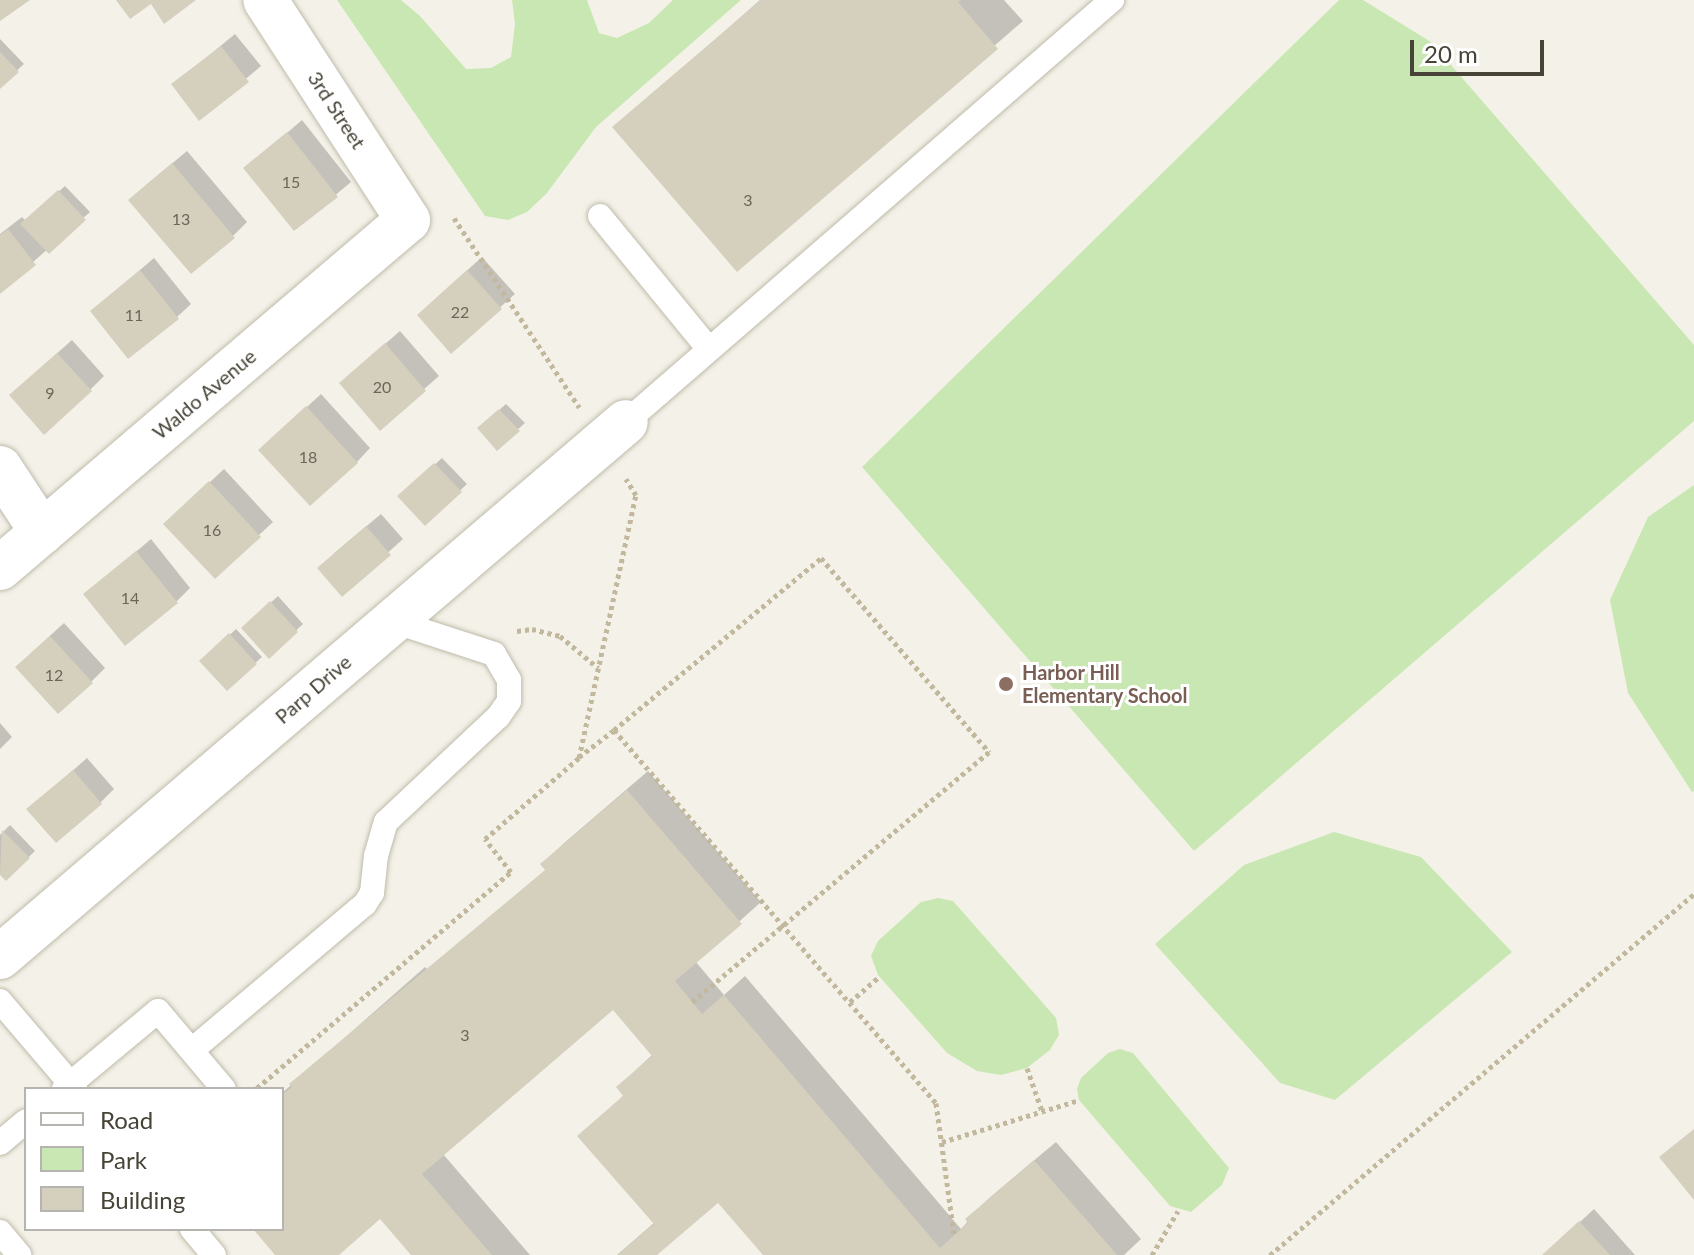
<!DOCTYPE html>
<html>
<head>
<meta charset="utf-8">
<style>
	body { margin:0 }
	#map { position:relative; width:1694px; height:1255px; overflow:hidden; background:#f4f2e8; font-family:Lato,sans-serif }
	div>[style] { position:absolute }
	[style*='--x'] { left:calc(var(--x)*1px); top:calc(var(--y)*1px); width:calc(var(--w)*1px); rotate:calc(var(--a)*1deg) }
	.green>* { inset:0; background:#c9e7b2 }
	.shadow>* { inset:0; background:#0003 }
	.building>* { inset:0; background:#d5cfbe }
	.path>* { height:5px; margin-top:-2.5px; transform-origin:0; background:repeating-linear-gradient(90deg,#c1b89d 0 4px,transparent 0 8px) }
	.roads { filter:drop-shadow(0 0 2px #bfbbab) drop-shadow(0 0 2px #bfbbab) }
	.service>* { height:24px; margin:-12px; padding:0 12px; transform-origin:12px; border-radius:12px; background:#fff }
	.minor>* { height:44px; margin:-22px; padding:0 22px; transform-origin:22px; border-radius:22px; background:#fff }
	.dots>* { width:22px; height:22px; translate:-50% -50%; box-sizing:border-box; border:4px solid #fff; border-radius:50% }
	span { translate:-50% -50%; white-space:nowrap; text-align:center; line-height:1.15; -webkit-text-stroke:6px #fff; paint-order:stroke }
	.number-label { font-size:16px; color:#6a6659 }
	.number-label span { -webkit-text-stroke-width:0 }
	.street-label { font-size:20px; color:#474337 }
	.education-label { font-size:20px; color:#785e54; font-weight:700 }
	.left { translate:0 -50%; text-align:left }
	.legend { position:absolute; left:24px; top:1087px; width:260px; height:144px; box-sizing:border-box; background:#fff; border:2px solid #b5b4af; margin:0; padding:10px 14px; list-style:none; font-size:24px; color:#474337 }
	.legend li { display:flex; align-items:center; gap:16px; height:40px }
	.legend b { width:40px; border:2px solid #b5b4af }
	.scale { position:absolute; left:1410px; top:40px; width:134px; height:36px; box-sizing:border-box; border:4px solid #474337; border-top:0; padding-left:10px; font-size:24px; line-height:28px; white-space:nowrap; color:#474337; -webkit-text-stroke:6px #fff; paint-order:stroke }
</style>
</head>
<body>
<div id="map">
	<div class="green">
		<i style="clip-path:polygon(337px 0,401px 0,420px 16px,466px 69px,491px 68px,511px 57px,515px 24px,512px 0,587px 0,599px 33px,617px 38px,649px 23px,673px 0,741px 0,596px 127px,547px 193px,527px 212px,508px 220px,485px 216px)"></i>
		<i style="clip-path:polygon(1339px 0,1363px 0,1431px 42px,1694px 345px,1694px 421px,1194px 851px,862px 467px)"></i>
		<i style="clip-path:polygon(1694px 485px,1694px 791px,1692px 792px,1628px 693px,1610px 600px,1648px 517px)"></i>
		<i style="clip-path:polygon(1334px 832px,1421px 857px,1512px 952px,1335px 1100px,1280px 1083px,1155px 944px,1244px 865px)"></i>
		<i style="clip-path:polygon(938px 898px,953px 901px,1056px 1018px,1059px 1035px,1050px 1050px,1027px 1068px,1001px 1075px,977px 1071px,947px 1053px,878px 975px,871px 956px,878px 941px,921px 902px)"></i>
		<i style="clip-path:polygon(1120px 1049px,1133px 1053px,1229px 1168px,1222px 1185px,1191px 1212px,1170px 1206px,1079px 1100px,1077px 1089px,1081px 1078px,1108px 1053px)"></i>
	</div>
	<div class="shadow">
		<i style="clip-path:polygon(760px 0,1004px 0,1023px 21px,737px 269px,615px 128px)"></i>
		<i style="clip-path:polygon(235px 34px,261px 66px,200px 118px,173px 85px)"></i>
		<i style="clip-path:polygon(0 39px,24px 64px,0 86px)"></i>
		<i style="clip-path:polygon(302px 120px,351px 182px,295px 229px,246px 168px)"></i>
		<i style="clip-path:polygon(187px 151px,247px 222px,233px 236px,145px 186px)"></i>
		<i style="clip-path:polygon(65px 186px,90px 212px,0 291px,0 234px,22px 217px,26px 221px)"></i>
		<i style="clip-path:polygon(482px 257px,515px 294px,451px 351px,433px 301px)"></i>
		<i style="clip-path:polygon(154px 258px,191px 304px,177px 317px,92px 311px)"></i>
		<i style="clip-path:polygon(400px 331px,439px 376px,380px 428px,355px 370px)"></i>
		<i style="clip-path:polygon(72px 340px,104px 376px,90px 390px,25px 382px)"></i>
		<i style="clip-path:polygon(321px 394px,370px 448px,357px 462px,274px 437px)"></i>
		<i style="clip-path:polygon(506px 404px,525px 423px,497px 448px,479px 428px)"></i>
		<i style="clip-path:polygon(442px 458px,467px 484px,425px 524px,400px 496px)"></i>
		<i style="clip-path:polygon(224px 469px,273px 522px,215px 576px,180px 510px)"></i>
		<i style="clip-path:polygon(381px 514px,403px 539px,342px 594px,333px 554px)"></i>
		<i style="clip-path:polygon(151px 539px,190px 588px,177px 601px,86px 594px)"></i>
		<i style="clip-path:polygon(278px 596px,303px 624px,269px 656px,243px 628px)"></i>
		<i style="clip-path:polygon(64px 623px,105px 668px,91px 682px,31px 653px)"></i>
		<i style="clip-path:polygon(236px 629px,262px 657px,227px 689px,202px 661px)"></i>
		<i style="clip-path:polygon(0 723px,12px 737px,0 749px)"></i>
		<i style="clip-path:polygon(87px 758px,114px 789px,100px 803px,29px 809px)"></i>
		<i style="clip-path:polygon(648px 771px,761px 902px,695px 961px,724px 995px,745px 976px,961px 1229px,988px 1199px,1056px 1142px,1141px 1239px,1124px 1255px,765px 1255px,718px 1200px,654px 1255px,617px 1255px,655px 1222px,580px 1136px,625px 1094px,618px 1087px,653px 1054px,613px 1008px,443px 1154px,530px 1255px,413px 1255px,380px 1216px,336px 1255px,277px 1255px,255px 1229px,282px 1229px,282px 1093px,425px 967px,428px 970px,547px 869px,543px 864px,563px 844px)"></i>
		<i style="clip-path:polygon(10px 825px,35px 851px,6px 879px,0 872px,0 835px)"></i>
		<i style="clip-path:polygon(1594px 1209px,1635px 1255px,1544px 1255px)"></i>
	</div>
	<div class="building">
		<i style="clip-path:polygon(0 0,30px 0,0 21px)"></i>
		<i style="clip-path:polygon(116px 0,196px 0,164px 24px,151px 4px,130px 19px)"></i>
		<i style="clip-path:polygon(761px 0,961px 0,958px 2px,998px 49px,737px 272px,612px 127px)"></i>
		<i style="clip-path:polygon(221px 46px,249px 82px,199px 121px,171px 84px)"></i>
		<i style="clip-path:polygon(0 52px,19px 72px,0 89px)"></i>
		<i style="clip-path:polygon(287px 132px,338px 197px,294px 231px,243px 168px)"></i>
		<i style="clip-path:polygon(172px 163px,235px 238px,191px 274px,128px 200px)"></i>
		<i style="clip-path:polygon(58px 190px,86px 220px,49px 254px,20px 224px)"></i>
		<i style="clip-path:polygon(8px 229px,36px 265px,0 294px,0 235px)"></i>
		<i style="clip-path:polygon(140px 270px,179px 319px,128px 359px,90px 311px)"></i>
		<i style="clip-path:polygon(467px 270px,502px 309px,451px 354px,417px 315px)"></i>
		<i style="clip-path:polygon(385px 343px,426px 391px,380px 431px,339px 383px)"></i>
		<i style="clip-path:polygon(57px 353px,92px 391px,44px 435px,9px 395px)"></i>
		<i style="clip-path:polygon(306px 406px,358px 463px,310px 506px,258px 450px)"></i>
		<i style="clip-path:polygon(499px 409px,520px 431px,497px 451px,477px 428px)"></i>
		<i style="clip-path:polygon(434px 463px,462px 492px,425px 526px,397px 496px)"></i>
		<i style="clip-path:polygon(209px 481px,261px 537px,215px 579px,163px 524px)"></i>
		<i style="clip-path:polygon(366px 526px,391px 555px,342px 597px,317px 568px)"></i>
		<i style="clip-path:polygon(136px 551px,178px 603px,125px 646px,83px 594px)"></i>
		<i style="clip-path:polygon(270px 601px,298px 632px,269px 659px,241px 628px)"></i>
		<i style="clip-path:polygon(229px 633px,257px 664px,227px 691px,199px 661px)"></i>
		<i style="clip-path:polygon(50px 636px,93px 683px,58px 714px,15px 667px)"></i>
		<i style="clip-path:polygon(73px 770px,102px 804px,56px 843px,26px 809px)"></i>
		<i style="clip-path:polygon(627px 790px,742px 924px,675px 981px,702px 1014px,724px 995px,940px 1248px,968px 1223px,965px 1219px,1034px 1160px,1117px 1255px,763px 1255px,718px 1203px,657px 1255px,617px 1255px,654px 1224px,577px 1136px,623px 1096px,616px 1087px,652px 1056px,613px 1010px,422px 1174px,492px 1255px,411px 1255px,380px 1219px,339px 1255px,275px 1255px,253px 1229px,282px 1229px,282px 1095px,292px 1087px,289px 1084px,545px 870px,540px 864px)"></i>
		<i style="clip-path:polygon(2px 830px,30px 858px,6px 881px,0 875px)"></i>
		<i style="clip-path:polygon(1694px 1129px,1694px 1200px,1659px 1157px)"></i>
		<i style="clip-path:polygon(1579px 1221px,1610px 1255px,1542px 1255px)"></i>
	</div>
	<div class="path">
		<i style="--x:454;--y:218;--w:227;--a:56.5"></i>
		<i style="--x:517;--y:631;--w:15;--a:-8"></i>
		<i style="--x:532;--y:629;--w:29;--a:14"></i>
		<i style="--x:560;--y:636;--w:50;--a:40.1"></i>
		<i style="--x:614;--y:730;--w:269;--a:-39.7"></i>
		<i style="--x:821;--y:558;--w:257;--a:49.1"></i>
		<i style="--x:989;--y:752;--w:388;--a:139.9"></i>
		<i style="--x:579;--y:757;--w:44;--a:-37.6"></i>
		<i style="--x:614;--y:730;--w:493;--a:49.2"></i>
		<i style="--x:936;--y:1103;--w:133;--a:82.2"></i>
		<i style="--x:850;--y:1002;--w:38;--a:-41"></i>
		<i style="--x:1027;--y:1068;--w:46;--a:70.8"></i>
		<i style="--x:257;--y:1088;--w:333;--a:-40.4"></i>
		<i style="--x:511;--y:872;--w:42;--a:-128.2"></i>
		<i style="--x:485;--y:839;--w:124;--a:-40.8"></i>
		<i style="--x:579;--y:758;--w:269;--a:-77.8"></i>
		<i style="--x:636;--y:495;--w:19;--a:-122"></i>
		<i style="--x:942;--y:1142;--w:143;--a:-17"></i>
		<i style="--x:1152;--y:1255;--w:51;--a:-59.4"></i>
		<i style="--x:1270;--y:1255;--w:557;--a:-40.41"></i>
	</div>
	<div class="roads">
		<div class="service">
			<i style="--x:600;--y:216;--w:172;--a:50.7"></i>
			<i style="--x:626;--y:422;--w:644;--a:-40.97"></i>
			<i style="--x:0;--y:1001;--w:116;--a:49.6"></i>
			<i style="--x:192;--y:1050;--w:226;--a:-40.2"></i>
			<i style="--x:365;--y:904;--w:13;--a:-58"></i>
			<i style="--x:372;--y:893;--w:37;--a:-84"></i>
			<i style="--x:376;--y:856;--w:35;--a:-74"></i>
			<i style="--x:386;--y:822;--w:154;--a:-43.2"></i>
			<i style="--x:498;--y:717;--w:19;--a:-55"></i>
			<i style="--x:509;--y:701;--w:21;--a:-90"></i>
			<i style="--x:509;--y:680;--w:30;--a:-120"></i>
			<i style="--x:494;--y:654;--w:106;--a:-161.9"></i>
			<i style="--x:64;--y:1089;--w:122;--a:-39.7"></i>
			<i style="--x:158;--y:1011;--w:102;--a:49.8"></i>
			<i style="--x:0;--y:1143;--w:34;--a:-40"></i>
			<i style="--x:192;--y:1229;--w:34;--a:50"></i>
			<i style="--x:0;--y:1232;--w:30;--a:50"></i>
		</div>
		<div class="minor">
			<i style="--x:0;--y:468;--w:77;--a:56.7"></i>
			<i style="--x:0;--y:568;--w:536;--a:-40.46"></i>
			<i style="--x:408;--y:220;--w:262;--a:-123"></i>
			<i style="--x:0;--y:957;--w:823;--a:-40.52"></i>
		</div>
	</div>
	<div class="dots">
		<i style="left:1006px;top:684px;background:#8d6e63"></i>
	</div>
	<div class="number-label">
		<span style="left:291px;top:182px">15</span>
		<span style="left:748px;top:200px">3</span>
		<span style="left:181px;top:219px">13</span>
		<span style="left:460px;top:312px">22</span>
		<span style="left:134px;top:315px">11</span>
		<span style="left:382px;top:387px">20</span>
		<span style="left:50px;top:393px">9</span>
		<span style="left:308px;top:457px">18</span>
		<span style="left:212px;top:530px">16</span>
		<span style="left:130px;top:598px">14</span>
		<span style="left:54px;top:675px">12</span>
		<span style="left:465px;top:1035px">3</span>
	</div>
	<div class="street-label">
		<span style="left:337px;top:110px;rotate:57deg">3rd Street</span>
		<span style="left:204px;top:394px;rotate:-40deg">Waldo Avenue</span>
		<span style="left:313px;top:689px;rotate:-41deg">Parp Drive</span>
	</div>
	<div class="education-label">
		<span class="left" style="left:1022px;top:684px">Harbor Hill<br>Elementary School</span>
	</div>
	<ul class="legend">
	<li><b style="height:10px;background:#fff"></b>Road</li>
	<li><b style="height:22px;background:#c9e7b2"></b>Park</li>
	<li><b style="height:22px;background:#d5cfbe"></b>Building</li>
	</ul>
	<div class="scale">20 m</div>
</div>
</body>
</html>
